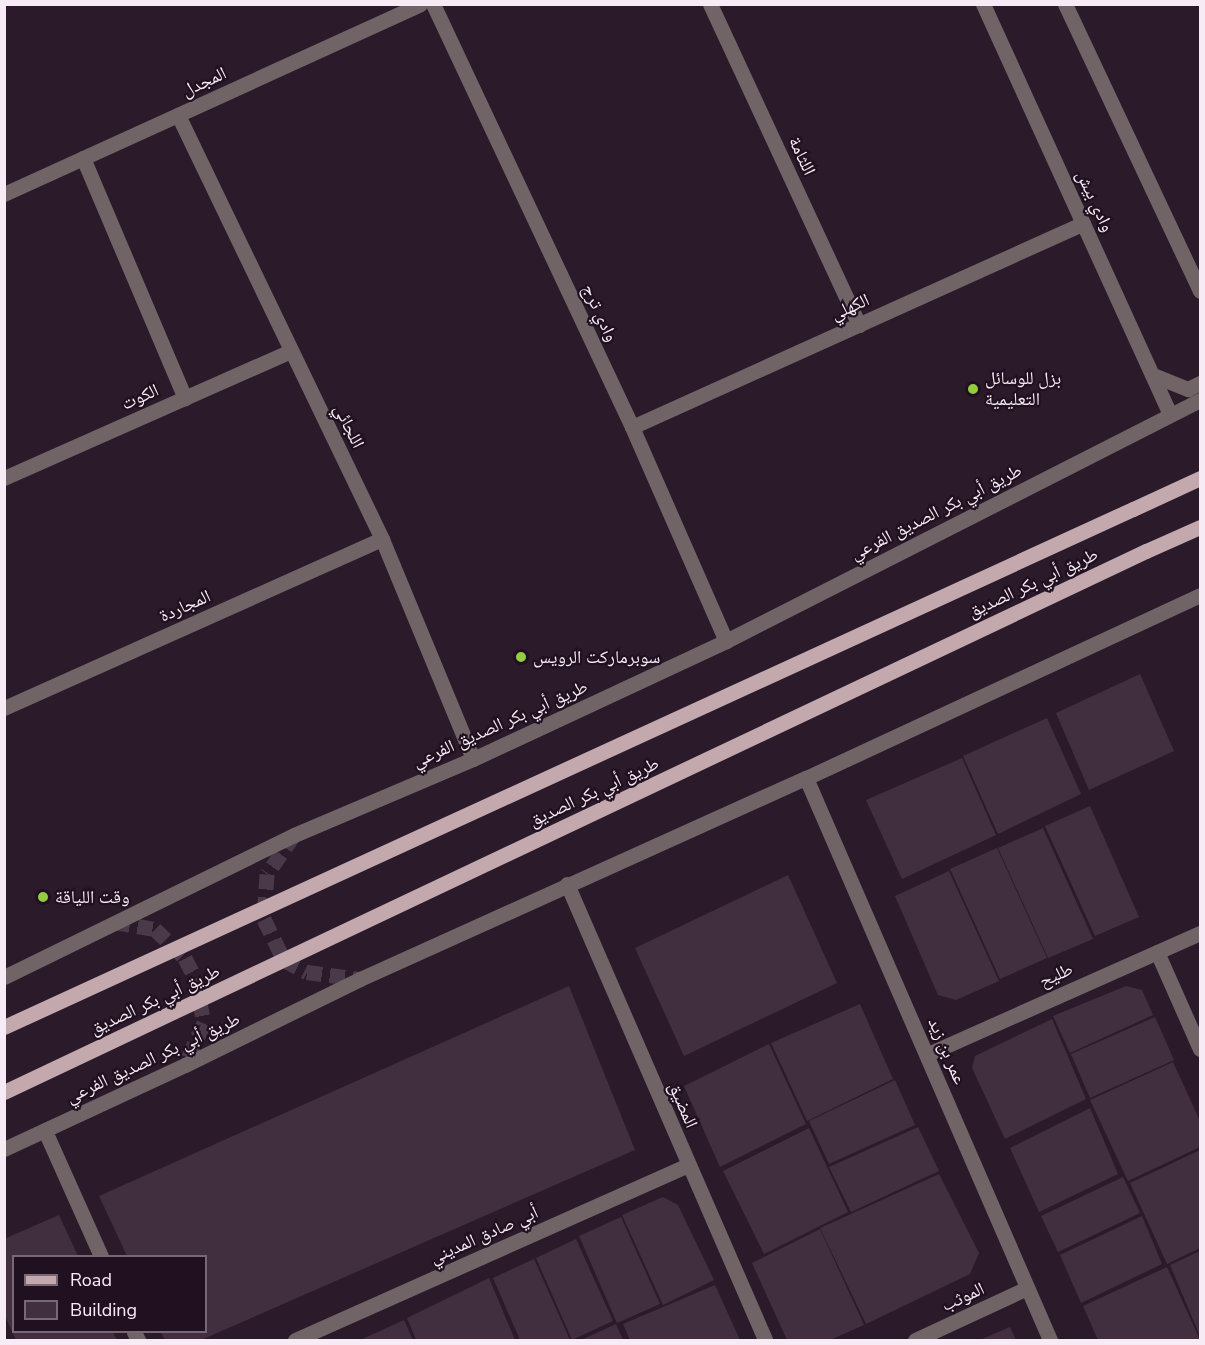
<!DOCTYPE html>
<html>
<head>
<meta charset="utf-8">
<style>
	body { margin:0 }
	#map { position:relative; width:1205px; height:1345px; overflow:hidden; background:#2b1a2a; font-family:"Nunito Sans","Noto Naskh Arabic",sans-serif }
	div>[style] { position:absolute }
	[style*='--x'] { left:calc(var(--x)*1px); top:calc(var(--y)*1px); width:calc(var(--w)*1px); rotate:calc(var(--a)*1deg) }
	.building>* { inset:0; background:#412f40 }
	.minor-tunnel>* { height:15px; margin-top:-7.5px; transform-origin:0; background:repeating-linear-gradient(90deg,#4a3949 0 15px,transparent 0 23px) }
	.minor>* { height:15px; margin:-7.5px; padding:0 7.5px; transform-origin:7.5px; border-radius:7.5px; background:#716466 }
	.major>* { height:15px; margin:-7.5px; padding:0 7.5px; transform-origin:7.5px; border-radius:7.5px; background:#c3a8ad }
	.major-bridge>* { height:15px; margin:-7.5px; padding:0 7.5px; transform-origin:7.5px; border-radius:7.5px; background:#c3a8ad }
	.dots>* { width:16px; height:16px; translate:-50% -50%; box-sizing:border-box; border:3px solid #211120; border-radius:50% }
	span { translate:-50% -50%; white-space:nowrap; text-align:center; line-height:1.15; -webkit-text-stroke:4.5px #211120; paint-order:stroke }
	.street-label { font-size:18px; color:#f7ebf6 }
	.poi-label { font-size:18px; color:#f7ebf6 }
	.left { translate:0 -50%; text-align:left }
	.frame { position:absolute; inset:0; border:6px solid #f7ebf6; pointer-events:none }
	.legend { position:absolute; left:12px; top:1255px; width:195px; height:78px; box-sizing:border-box; background:#211120; border:2px solid #776876; margin:0; padding:8px 10px; list-style:none; font-size:18px; color:#f7ebf6 }
	.legend li { display:flex; align-items:center; gap:12px; height:30px }
	.legend b { width:30px; border:2px solid #776876 }
</style>
</head>
<body>
<div id="map">
	<div class="building">
		<i style="clip-path:polygon(1140px 674px,1174px 751px,1089px 790px,1056px 713px)"></i>
		<i style="clip-path:polygon(1047px 718px,1081px 794px,998px 834px,963px 756px)"></i>
		<i style="clip-path:polygon(962px 758px,996px 835px,902px 879px,866px 800px)"></i>
		<i style="clip-path:polygon(1090px 806px,1139px 917px,1095px 936px,1045px 826px)"></i>
		<i style="clip-path:polygon(1043px 828px,1093px 939px,1048px 958px,998px 848px)"></i>
		<i style="clip-path:polygon(997px 848px,1047px 958px,1000px 979px,950px 869px)"></i>
		<i style="clip-path:polygon(949px 871px,999px 981px,956px 1000px,938px 995px,895px 896px)"></i>
		<i style="clip-path:polygon(788px 875px,837px 983px,684px 1056px,635px 948px)"></i>
		<i style="clip-path:polygon(569px 986px,635px 1150px,201px 1340px,165px 1340px,161px 1332px,206px 1332px,206px 1256px,127px 1256px,99px 1196px)"></i>
		<i style="clip-path:polygon(1126px 986px,1142px 990px,1153px 1015px,1070px 1053px,1053px 1016px)"></i>
		<i style="clip-path:polygon(860px 1004px,893px 1079px,807px 1121px,771px 1043px)"></i>
		<i style="clip-path:polygon(1155px 1017px,1174px 1060px,1090px 1098px,1071px 1054px)"></i>
		<i style="clip-path:polygon(1052px 1019px,1086px 1099px,1005px 1139px,972px 1068px,975px 1056px)"></i>
		<i style="clip-path:polygon(769px 1044px,806px 1124px,720px 1167px,684px 1086px)"></i>
		<i style="clip-path:polygon(1173px 1062px,1200px 1121px,1200px 1147px,1128px 1181px,1090px 1100px)"></i>
		<i style="clip-path:polygon(895px 1080px,915px 1125px,829px 1164px,809px 1121px)"></i>
		<i style="clip-path:polygon(1090px 1108px,1118px 1174px,1039px 1212px,1010px 1148px)"></i>
		<i style="clip-path:polygon(918px 1127px,939px 1171px,851px 1212px,829px 1167px)"></i>
		<i style="clip-path:polygon(809px 1128px,848px 1212px,764px 1254px,723px 1171px)"></i>
		<i style="clip-path:polygon(1200px 1150px,1200px 1248px,1167px 1264px,1130px 1183px)"></i>
		<i style="clip-path:polygon(939px 1174px,979px 1253px,970px 1274px,866px 1324px,820px 1228px)"></i>
		<i style="clip-path:polygon(1123px 1177px,1140px 1213px,1058px 1252px,1041px 1216px)"></i>
		<i style="clip-path:polygon(663px 1197px,678px 1205px,714px 1280px,663px 1305px,622px 1215px)"></i>
		<i style="clip-path:polygon(59px 1215px,78px 1256px,14px 1256px,14px 1332px,113px 1332px,117px 1340px,16px 1340px,4px 1314px,4px 1239px)"></i>
		<i style="clip-path:polygon(1142px 1216px,1162px 1264px,1081px 1303px,1060px 1255px)"></i>
		<i style="clip-path:polygon(621px 1217px,660px 1304px,617px 1323px,579px 1236px)"></i>
		<i style="clip-path:polygon(820px 1229px,864px 1325px,830px 1340px,787px 1340px,752px 1263px)"></i>
		<i style="clip-path:polygon(576px 1239px,613px 1321px,572px 1340px,536px 1258px)"></i>
		<i style="clip-path:polygon(1200px 1251px,1200px 1336px,1170px 1265px)"></i>
		<i style="clip-path:polygon(534px 1259px,570px 1340px,520px 1340px,493px 1278px)"></i>
		<i style="clip-path:polygon(1167px 1267px,1200px 1340px,1098px 1340px,1083px 1306px)"></i>
		<i style="clip-path:polygon(489px 1278px,515px 1340px,416px 1340px,407px 1318px)"></i>
		<i style="clip-path:polygon(715px 1285px,740px 1340px,630px 1340px,623px 1324px)"></i>
		<i style="clip-path:polygon(404px 1320px,413px 1340px,360px 1340px)"></i>
		<i style="clip-path:polygon(616px 1324px,623px 1340px,581px 1340px)"></i>
		<i style="clip-path:polygon(1010px 1327px,1016px 1340px,980px 1340px)"></i>
	</div>
	<div class="minor-tunnel">
		<i style="--x:294;--y:835;--w:47;--a:124.7"></i>
		<i style="--x:267;--y:874;--w:45;--a:93.8"></i>
		<i style="--x:264;--y:919;--w:46;--a:64"></i>
		<i style="--x:284;--y:960;--w:26;--a:28"></i>
		<i style="--x:307;--y:972;--w:53;--a:7.5"></i>
		<i style="--x:115;--y:922;--w:41;--a:9.9"></i>
		<i style="--x:155;--y:929;--w:42;--a:44"></i>
		<i style="--x:185;--y:958;--w:22;--a:63"></i>
		<i style="--x:195;--y:978;--w:46;--a:78.7"></i>
		<i style="--x:204;--y:1023;--w:46;--a:114.3"></i>
	</div>
	<div class="minor">
		<i style="--x:433;--y:4;--w:467;--a:64.8"></i>
		<i style="--x:632;--y:427;--w:234;--a:66.3"></i>
		<i style="--x:710;--y:4;--w:354;--a:65.1"></i>
		<i style="--x:983;--y:4;--w:451;--a:65.5"></i>
		<i style="--x:1065;--y:4;--w:317;--a:64.8"></i>
		<i style="--x:178;--y:115;--w:471;--a:64.3"></i>
		<i style="--x:382;--y:539;--w:238;--a:67.5"></i>
		<i style="--x:83;--y:158;--w:261;--a:67"></i>
		<i style="--x:4;--y:194;--w:457;--a:-24.5"></i>
		<i style="--x:1153;--y:375;--w:38;--a:22"></i>
		<i style="--x:1188;--y:389;--w:13;--a:-27"></i>
		<i style="--x:632;--y:427;--w:495;--a:-24.3"></i>
		<i style="--x:4;--y:478;--w:314;--a:-23.9"></i>
		<i style="--x:4;--y:708;--w:414;--a:-24.1"></i>
		<i style="--x:806;--y:778;--w:613;--a:66.53"></i>
		<i style="--x:567;--y:884;--w:497;--a:66.5"></i>
		<i style="--x:1157;--y:952;--w:106;--a:66.1"></i>
		<i style="--x:4;--y:977;--w:323;--a:-26.1"></i>
		<i style="--x:294;--y:835;--w:194;--a:-23"></i>
		<i style="--x:473;--y:759;--w:279;--a:-25"></i>
		<i style="--x:726;--y:641;--w:532;--a:-26.95"></i>
		<i style="--x:928;--y:1054;--w:298;--a:-24"></i>
		<i style="--x:45;--y:1131;--w:137;--a:65.9"></i>
		<i style="--x:4;--y:1149;--w:200;--a:-24.9"></i>
		<i style="--x:185;--y:1065;--w:195;--a:-26.2"></i>
		<i style="--x:360;--y:979;--w:489;--a:-24.3"></i>
		<i style="--x:806;--y:778;--w:434;--a:-24.9"></i>
		<i style="--x:134;--y:1332;--w:9;--a:63"></i>
		<i style="--x:295;--y:1340;--w:430;--a:-24"></i>
		<i style="--x:915;--y:1340;--w:123;--a:-24.9"></i>
	</div>
	<div class="major">
		<i style="--x:1133;--y:509;--w:74;--a:-24.8"></i>
		<i style="--x:1146;--y:551;--w:59;--a:-24"></i>
	</div>
	<div class="major-bridge">
		<i style="--x:4;--y:1027;--w:1242;--a:-24.65"></i>
		<i style="--x:4;--y:1092;--w:1264;--a:-25.35"></i>
	</div>
	<div class="dots">
		<i style="left:973px;top:389px;background:#91cd3f"></i>
		<i style="left:521px;top:657px;background:#91cd3f"></i>
		<i style="left:43px;top:897px;background:#91cd3f"></i>
	</div>
	<div class="street-label">
		<span style="left:204px;top:82px;rotate:-25deg">المجدل</span>
		<span style="left:802px;top:156px;rotate:65deg">اللثامة</span>
		<span style="left:1095px;top:201px;rotate:65deg">وادي بيش</span>
		<span style="left:850px;top:307px;rotate:-24deg">الكهلي</span>
		<span style="left:600px;top:313px;rotate:65deg">وادي ترج</span>
		<span style="left:140px;top:397px;rotate:-24deg">الكوت</span>
		<span style="left:349px;top:426px;rotate:64deg">اللجائي</span>
		<span style="left:936px;top:512px;rotate:-27deg">طريق أبي بكر الصديق الفرعي</span>
		<span style="left:1033px;top:583px;rotate:-25deg">طريق أبي بكر الصديق</span>
		<span style="left:185px;top:606px;rotate:-24deg">المجاردة</span>
		<span style="left:500px;top:724px;rotate:-24deg">طريق أبي بكر الصديق الفرعي</span>
		<span style="left:594px;top:792px;rotate:-25deg">طريق أبي بكر الصديق</span>
		<span style="left:1056px;top:975px;rotate:-24deg">طليح</span>
		<span style="left:155px;top:1000px;rotate:-25deg">طريق أبي بكر الصديق</span>
		<span style="left:947px;top:1051px;rotate:67deg">عمر بن زيد</span>
		<span style="left:153px;top:1058px;rotate:-25deg">طريق أبي بكر الصديق الفرعي</span>
		<span style="left:683px;top:1105px;rotate:67deg">المضيق</span>
		<span style="left:484px;top:1235px;rotate:-24deg">أبي صادق المديني</span>
		<span style="left:963px;top:1297px;rotate:-25deg">الموثب</span>
	</div>
	<div class="poi-label">
		<span class="left" style="left:985px;top:389px">بزل للوسائل<br>التعليمية</span>
		<span class="left" style="left:533px;top:657px">سوبرماركت الرويس</span>
		<span class="left" style="left:55px;top:897px">وقت اللياقة</span>
	</div>
	<div class="frame"></div>
	<ul class="legend">
	<li><b style="height:8px;background:#c3a8ad"></b>Road</li>
	<li><b style="height:16px;background:#412f40"></b>Building</li>
	</ul>
</div>
</body>
</html>
